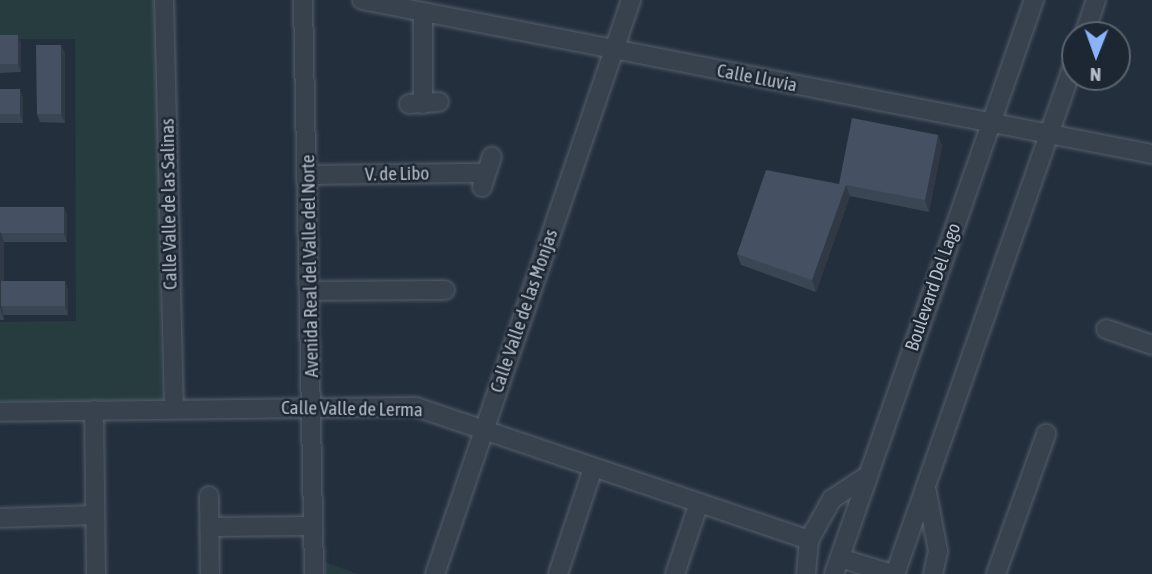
<!DOCTYPE html>
<html>
<head>
<meta charset="utf-8">
<style>
	body { margin:0 }
	#map { position:relative; width:1152px; height:574px; overflow:hidden; background:#242f3e; font-family:"Asap Condensed",sans-serif }
	div>[style] { position:absolute }
	[style*='--x'] { left:calc(var(--x)*1px); top:calc(var(--y)*1px); width:calc(var(--w)*1px); rotate:calc(var(--a)*1deg) }
	.green>* { inset:0; background:#263c3f }
	.roads { filter:drop-shadow(0 0 2px #565f6c) drop-shadow(0 0 2px #565f6c) }
	.minor>* { height:18px; margin:-9px; padding:0 9px; transform-origin:9px; border-radius:9px; background:#38414e }
	.wall>* { inset:0; background:#3b4654 }
	.shaded-wall>* { inset:0; background:#303945 }
	.building>* { inset:0; background:#455162 }
	span { translate:-50% -50%; white-space:nowrap; text-align:center; line-height:1.15; -webkit-text-stroke:5px #1d2633; paint-order:stroke }
	.street-label { font-size:19px; color:#b4bcc9 }
	.north { position:absolute; left:1061px; top:21px; width:70px; height:70px; box-sizing:border-box; background:#1d2633; border:2px solid #59626f; border-radius:50%; rotate:181deg; font-size:19px; font-weight:700; line-height:28px; text-align:center; color:#b4bcc9 }
	.north::after { content:''; display:block; margin:auto; width:24px; height:32px; background:#8ab4f8; clip-path:polygon(50% 0,100% 100%,50% 72%,0 100%) }
</style>
</head>
<body>
<div id="map">
	<div class="green">
		<i style="clip-path:polygon(0 0,158px 0,161px 400px,0 401px,0 322px,76px 321px,75px 39px,0 39px)"></i>
		<i style="clip-path:polygon(325px 562px,358px 574px,325px 574px)"></i>
	</div>
	<div class="roads">
		<div class="minor">
			<i style="--x:164;--y:0;--w:407;--a:88.6"></i>
			<i style="--x:303;--y:0;--w:574;--a:88.9"></i>
			<i style="--x:362;--y:0;--w:805;--a:11.03"></i>
			<i style="--x:1084;--y:35;--w:37;--a:-71"></i>
			<i style="--x:409;--y:104;--w:30;--a:-4"></i>
			<i style="--x:423;--y:104;--w:92;--a:-90"></i>
			<i style="--x:309;--y:175;--w:176;--a:-0.7"></i>
			<i style="--x:482;--y:187;--w:32;--a:-72"></i>
			<i style="--x:311;--y:291;--w:134;--a:-0.4"></i>
			<i style="--x:1106;--y:329;--w:49;--a:19.2"></i>
			<i style="--x:94;--y:410;--w:164;--a:89.3"></i>
			<i style="--x:0;--y:412;--w:416;--a:-0.7"></i>
			<i style="--x:416;--y:407;--w:415;--a:18.7"></i>
			<i style="--x:926;--y:488;--w:64;--a:79.2"></i>
			<i style="--x:938;--y:551;--w:24;--a:102"></i>
			<i style="--x:209;--y:496;--w:78;--a:89.3"></i>
			<i style="--x:0;--y:518;--w:95;--a:-1.8"></i>
			<i style="--x:210;--y:527;--w:103;--a:-0.6"></i>
			<i style="--x:840;--y:558;--w:54;--a:17.1"></i>
			<i style="--x:435;--y:574;--w:607;--a:-71.15"></i>
			<i style="--x:558;--y:574;--w:112;--a:-71.7"></i>
			<i style="--x:675;--y:574;--w:75;--a:-71.3"></i>
			<i style="--x:806;--y:574;--w:34;--a:-85"></i>
			<i style="--x:809;--y:540;--w:47;--a:-60.7"></i>
			<i style="--x:832;--y:499;--w:42;--a:-33.3"></i>
			<i style="--x:834;--y:574;--w:608;--a:-70.79"></i>
			<i style="--x:895;--y:574;--w:545;--a:-70.7"></i>
			<i style="--x:996;--y:574;--w:149;--a:-70.3"></i>
		</div>
	</div>
	<div class="wall">
		<i style="clip-path:polygon(0 35px,18px 35px,21px 44px,21px 72px,0 73px)"></i>
		<i style="clip-path:polygon(65px 53px,65px 123px,40px 122px,37px 114px)"></i>
		<i style="clip-path:polygon(0 89px,23px 98px,23px 123px,0 123px)"></i>
		<i style="clip-path:polygon(938px 135px,942px 146px,929px 212px,850px 196px,816px 292px,741px 265px,737px 254px,839px 184px)"></i>
		<i style="clip-path:polygon(0 207px,64px 207px,67px 216px,67px 242px,4px 242px,4px 281px,65px 281px,68px 290px,68px 315px,4px 315px,4px 320px,0 320px)"></i>
	</div>
	<div class="shaded-wall">
		<i style="clip-path:polygon(18px 35px,21px 44px,21px 72px,18px 64px)"></i>
		<i style="clip-path:polygon(61px 45px,65px 53px,65px 123px,61px 114px)"></i>
		<i style="clip-path:polygon(20px 89px,23px 98px,23px 123px,20px 114px)"></i>
		<i style="clip-path:polygon(938px 135px,942px 146px,929px 212px,925px 200px)"></i>
		<i style="clip-path:polygon(846px 185px,850px 196px,816px 292px,812px 280px)"></i>
		<i style="clip-path:polygon(64px 207px,67px 216px,67px 242px,64px 233px)"></i>
		<i style="clip-path:polygon(0 231px,4px 242px,4px 306px,1px 306px,4px 315px,4px 320px,0 308px)"></i>
		<i style="clip-path:polygon(65px 281px,68px 290px,68px 315px,65px 306px)"></i>
	</div>
	<div class="building">
		<i style="clip-path:polygon(0 35px,18px 35px,18px 64px,0 64px)"></i>
		<i style="clip-path:polygon(36px 45px,61px 45px,61px 114px,37px 114px)"></i>
		<i style="clip-path:polygon(0 89px,20px 89px,20px 114px,0 114px)"></i>
		<i style="clip-path:polygon(852px 118px,938px 135px,925px 200px,846px 185px,812px 280px,737px 254px,766px 170px,839px 184px)"></i>
		<i style="clip-path:polygon(0 207px,64px 207px,64px 233px,1px 233px,0 231px)"></i>
		<i style="clip-path:polygon(1px 281px,65px 281px,65px 306px,1px 306px)"></i>
	</div>
	<div class="street-label">
		<span style="left:757px;top:78px;rotate:11deg">Calle Lluvia</span>
		<span style="left:397px;top:174px;rotate:-1deg">V. de Libo</span>
		<span style="left:169px;top:204px;rotate:-91deg">Calle Valle de las Salinas</span>
		<span style="left:310px;top:266px;rotate:-91deg">Avenida Real del Valle del Norte</span>
		<span style="left:933px;top:287px;rotate:-71deg">Boulevard Del Lago</span>
		<span style="left:524px;top:311px;rotate:-71deg">Calle Valle de las Monjas</span>
		<span style="left:352px;top:409px;rotate:1deg">Calle Valle de Lerma</span>
	</div>
	<div class="north">N</div>
</div>
</body>
</html>
